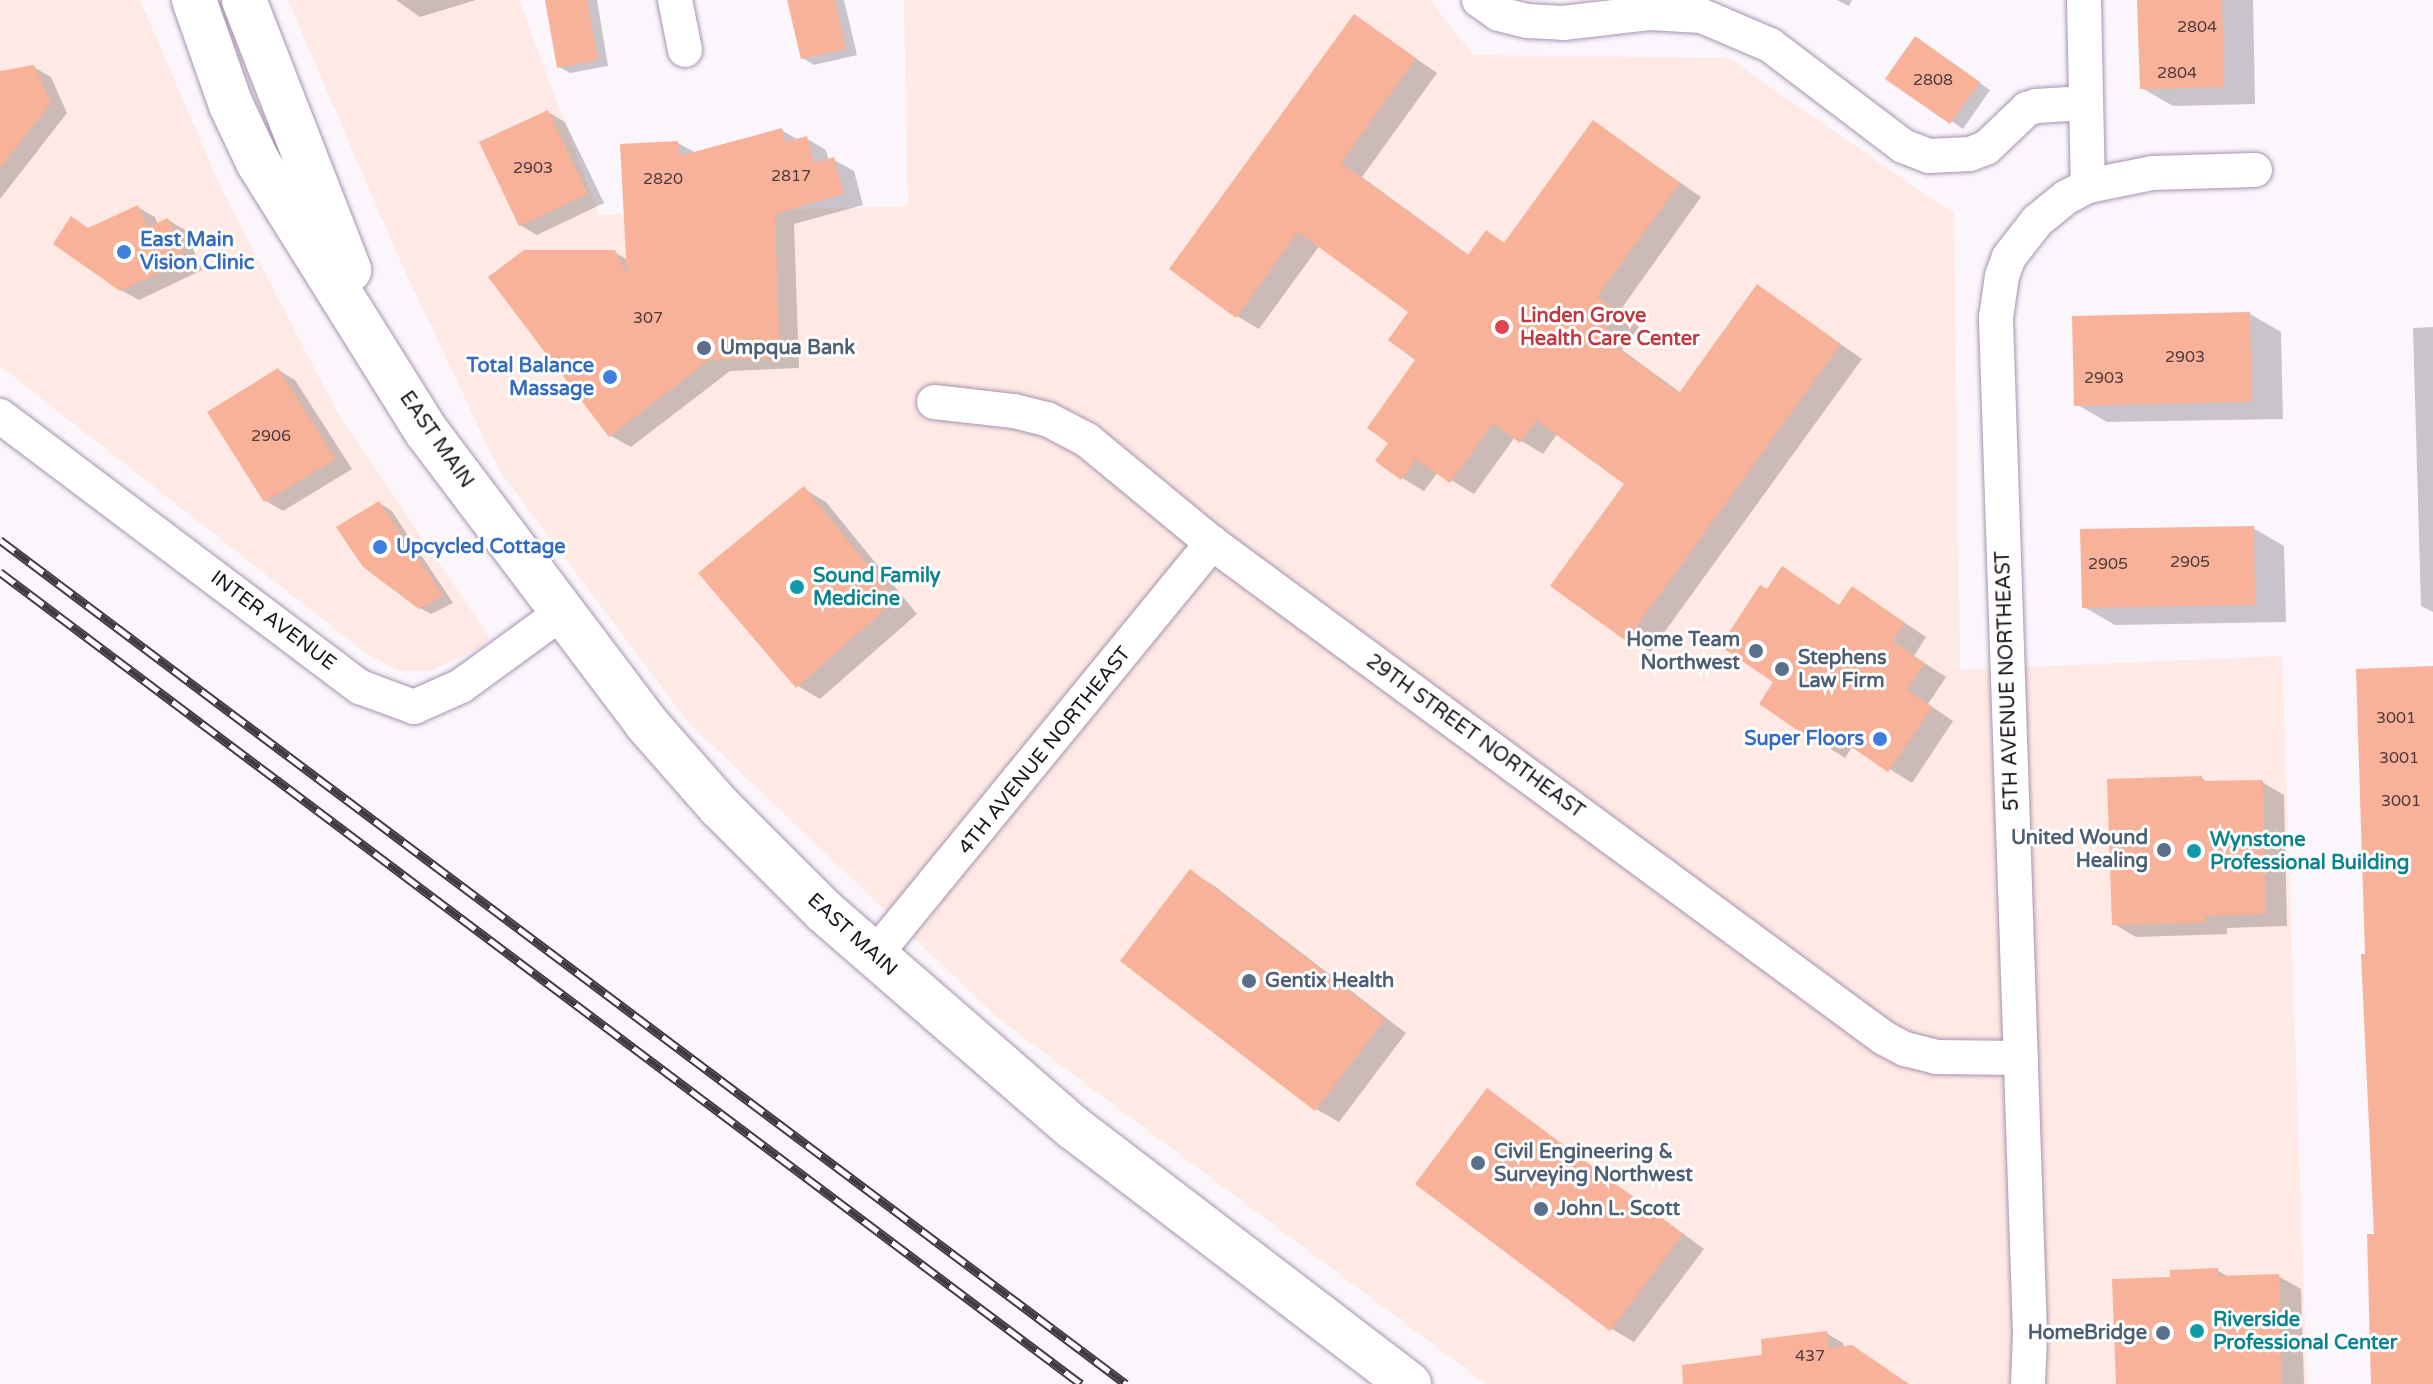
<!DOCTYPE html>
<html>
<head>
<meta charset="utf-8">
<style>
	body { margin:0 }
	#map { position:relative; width:2433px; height:1384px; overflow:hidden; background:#faf6fc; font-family:"Varela Round",sans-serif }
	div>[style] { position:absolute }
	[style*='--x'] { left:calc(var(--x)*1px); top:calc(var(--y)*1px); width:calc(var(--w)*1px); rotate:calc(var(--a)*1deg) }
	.commercial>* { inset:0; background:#fee9e4 }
	.shadow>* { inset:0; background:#0003 }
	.building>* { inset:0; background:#f7b299 }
	.roads { filter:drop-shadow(0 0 2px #a792b0) drop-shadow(0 0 2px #a792b0) }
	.street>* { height:34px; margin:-17px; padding:0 17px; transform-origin:17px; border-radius:17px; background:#fff }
	.secondary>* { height:44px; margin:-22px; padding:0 22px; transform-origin:22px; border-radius:22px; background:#fff }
	.rail>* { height:9px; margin-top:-4.5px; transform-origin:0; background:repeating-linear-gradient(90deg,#fff 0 18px,#413943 0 36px); box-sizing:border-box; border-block:2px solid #413943 }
	.dots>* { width:22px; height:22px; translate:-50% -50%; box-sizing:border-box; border:4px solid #fff; border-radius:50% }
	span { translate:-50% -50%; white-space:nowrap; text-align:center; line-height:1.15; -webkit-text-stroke:6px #fff; paint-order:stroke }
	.number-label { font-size:16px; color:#50393b }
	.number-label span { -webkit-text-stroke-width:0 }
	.shop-label { font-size:20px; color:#366cbe; font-weight:700 }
	.left { translate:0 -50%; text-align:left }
	.right { translate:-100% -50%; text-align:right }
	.health-label { font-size:20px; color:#be3a42; font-weight:700 }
	.service-label { font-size:20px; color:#4e5e75; font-weight:700 }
	.street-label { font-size:20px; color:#19111c }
	.culture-label { font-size:20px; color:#0d838f; font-weight:700 }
</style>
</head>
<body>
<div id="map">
	<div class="commercial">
		<i style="clip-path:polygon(0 0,140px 0,220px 186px,336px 410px,489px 637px,481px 647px,431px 671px,399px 671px,366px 653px,0 366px)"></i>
		<i style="clip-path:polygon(288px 0,519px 0,599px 215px,908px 206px,904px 0,1430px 0,1473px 55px,1728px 58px,1954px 214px,1960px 670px,2282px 656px,2307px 1384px,1486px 1384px,999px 1019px,688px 722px,499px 470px,399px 258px)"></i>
	</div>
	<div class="shadow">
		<i style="clip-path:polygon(396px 0,476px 0,420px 17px)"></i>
		<i style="clip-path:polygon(547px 0,597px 0,608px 66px,570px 73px,559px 67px)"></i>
		<i style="clip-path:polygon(789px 0,844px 0,857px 55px,814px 65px,803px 58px)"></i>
		<i style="clip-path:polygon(1837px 0,1852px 0,1849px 6px)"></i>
		<i style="clip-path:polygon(2140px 0,2253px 0,2255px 104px,2173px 106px,2142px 88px)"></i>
		<i style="clip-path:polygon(1354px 16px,1437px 73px,1362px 177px,1470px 256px,1487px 233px,1506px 244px,1594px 123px,1701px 197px,1619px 312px,1639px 327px,1622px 350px,1681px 393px,1758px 287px,1862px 359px,1650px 652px,1553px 585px,1626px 483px,1558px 433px,1543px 454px,1515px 437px,1474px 494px,1438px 472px,1424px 491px,1402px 478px,1391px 443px,1418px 359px,1411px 311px,1320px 245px,1259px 329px,1237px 316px)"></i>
		<i style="clip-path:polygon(1926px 45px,1990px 90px,1963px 129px,1888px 78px)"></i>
		<i style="clip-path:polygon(33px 67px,51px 77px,67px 113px,0 199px,0 73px)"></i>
		<i style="clip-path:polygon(548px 112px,565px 122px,604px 203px,537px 235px,520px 225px)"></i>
		<i style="clip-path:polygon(781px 130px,799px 140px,806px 138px,826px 150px,829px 161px,834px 160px,854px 171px,863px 205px,794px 224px,799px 368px,730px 371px,631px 447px,611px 436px,614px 252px,628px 260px,678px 143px,696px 153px)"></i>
		<i style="clip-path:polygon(137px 207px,155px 217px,158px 225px,168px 220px,185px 230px,202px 270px,139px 300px,121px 290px)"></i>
		<i style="clip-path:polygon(2250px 314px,2281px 332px,2283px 419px,2107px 422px,2076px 404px)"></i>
		<i style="clip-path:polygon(2433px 327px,2433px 612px,2421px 606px,2413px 328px)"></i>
		<i style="clip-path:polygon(278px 370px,295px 380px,352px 469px,283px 511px,266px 501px,210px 413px)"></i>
		<i style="clip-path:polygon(804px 489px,826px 502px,917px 614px,820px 699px,798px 686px)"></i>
		<i style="clip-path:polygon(379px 503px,391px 510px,453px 603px,431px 614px,420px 608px)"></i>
		<i style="clip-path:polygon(2253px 528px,2284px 546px,2286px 622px,2115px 625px,2084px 607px)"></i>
		<i style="clip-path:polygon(1804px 582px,1840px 606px,1874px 602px,1926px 637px,1914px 656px,1946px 677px,1928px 704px,1953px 721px,1912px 783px,1853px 746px,1845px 758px,1761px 704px,1776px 682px,1768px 591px)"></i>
		<i style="clip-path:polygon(2201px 778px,2210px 783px,2262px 782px,2284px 795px,2287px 926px,2227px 928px,2227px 934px,2136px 937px,2114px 924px)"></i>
		<i style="clip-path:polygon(1191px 872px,1213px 885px,1406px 1033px,1339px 1122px,1316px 1109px)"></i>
		<i style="clip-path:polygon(1487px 1090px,1704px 1249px,1634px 1342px,1612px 1329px)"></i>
		<i style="clip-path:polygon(2217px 1270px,2230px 1278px,2278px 1276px,2301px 1289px,2304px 1384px,2118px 1384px,2172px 1279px)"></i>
		<i style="clip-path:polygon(1826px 1333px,1843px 1343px,1844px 1348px,1909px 1384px,1725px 1384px,1765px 1356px)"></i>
	</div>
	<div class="building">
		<i style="clip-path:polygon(545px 0,587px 0,598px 60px,557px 68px)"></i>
		<i style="clip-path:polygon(787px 0,835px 0,846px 49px,801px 59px)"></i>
		<i style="clip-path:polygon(2137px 0,2222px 0,2224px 87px,2140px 89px)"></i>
		<i style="clip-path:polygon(1354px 14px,1416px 58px,1341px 163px,1468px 255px,1486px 230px,1504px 243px,1593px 120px,1680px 183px,1597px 297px,1618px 312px,1601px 336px,1679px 393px,1757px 284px,1841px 344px,1626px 641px,1550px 586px,1624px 484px,1536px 420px,1520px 443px,1493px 423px,1450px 483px,1416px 459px,1401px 480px,1375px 461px,1388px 443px,1367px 428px,1415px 360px,1388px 340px,1408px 312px,1298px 232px,1236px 318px,1169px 269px)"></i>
		<i style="clip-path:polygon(1915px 36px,1980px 82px,1950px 124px,1885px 79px)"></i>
		<i style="clip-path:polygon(34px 65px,51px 103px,0 168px,0 71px)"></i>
		<i style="clip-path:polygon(548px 110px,588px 194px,519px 226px,479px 142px)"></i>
		<i style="clip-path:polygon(782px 128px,785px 142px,807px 136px,814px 163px,834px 157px,844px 194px,775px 214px,780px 358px,709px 360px,609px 437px,488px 277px,524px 250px,615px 250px,627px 275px,620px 144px,678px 141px,679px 156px)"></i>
		<i style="clip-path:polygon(138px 205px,148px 227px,168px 218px,186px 261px,120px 291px,53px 244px,71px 216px,88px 228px)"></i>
		<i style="clip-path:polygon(2250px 312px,2252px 402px,2074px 406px,2072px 316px)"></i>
		<i style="clip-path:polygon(278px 368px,336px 459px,264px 502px,207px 412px)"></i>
		<i style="clip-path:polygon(804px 486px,896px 600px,796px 688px,698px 573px)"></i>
		<i style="clip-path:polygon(379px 501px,443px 596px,419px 609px,363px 567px,336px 527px)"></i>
		<i style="clip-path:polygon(2254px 526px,2255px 605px,2082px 608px,2080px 529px)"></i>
		<i style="clip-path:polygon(1782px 566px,1839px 605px,1852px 586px,1905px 623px,1893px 641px,1924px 663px,1907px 690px,1932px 707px,1888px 772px,1831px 733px,1822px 747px,1759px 704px,1773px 682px,1720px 646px,1760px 585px,1767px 589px)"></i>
		<i style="clip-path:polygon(2433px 666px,2433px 1384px,2371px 1384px,2367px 1234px,2374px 1234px,2361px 954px,2365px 954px,2356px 669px)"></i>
		<i style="clip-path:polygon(2202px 776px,2202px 781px,2263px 780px,2266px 914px,2205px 916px,2205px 923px,2112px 925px,2107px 779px)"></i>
		<i style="clip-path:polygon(1190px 869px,1385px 1019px,1315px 1111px,1120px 961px)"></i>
		<i style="clip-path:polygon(1487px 1088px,1683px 1234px,1610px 1331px,1415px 1184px)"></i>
		<i style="clip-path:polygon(2218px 1268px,2218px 1276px,2279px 1274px,2282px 1384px,2116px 1384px,2112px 1279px,2170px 1277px,2170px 1270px)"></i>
		<i style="clip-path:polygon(1827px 1331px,1829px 1348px,1852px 1345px,1909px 1384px,1683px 1384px,1682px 1365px,1762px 1355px,1761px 1339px)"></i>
	</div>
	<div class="roads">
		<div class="street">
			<i style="--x:675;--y:0;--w:51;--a:78.7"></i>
			<i style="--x:1479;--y:0;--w:24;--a:35"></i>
			<i style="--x:1499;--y:14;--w:29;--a:14"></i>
			<i style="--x:1527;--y:21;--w:36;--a:3"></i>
			<i style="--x:1563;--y:23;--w:87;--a:-6.6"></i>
			<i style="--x:1649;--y:13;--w:53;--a:3.2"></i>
			<i style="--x:1702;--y:16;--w:74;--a:23.1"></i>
			<i style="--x:1770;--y:45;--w:167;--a:37.2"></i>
			<i style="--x:1903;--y:146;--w:28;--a:21"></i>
			<i style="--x:1929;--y:156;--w:41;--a:-2.8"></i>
			<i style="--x:1970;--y:154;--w:17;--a:-21"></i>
			<i style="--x:1986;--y:148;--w:57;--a:-43.6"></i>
			<i style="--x:2027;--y:109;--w:9;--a:-18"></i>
			<i style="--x:2036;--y:106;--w:50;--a:-3.4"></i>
			<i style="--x:2084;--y:0;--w:186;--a:88.8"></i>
			<i style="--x:934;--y:402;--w:81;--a:6.4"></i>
			<i style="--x:1014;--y:411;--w:34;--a:14"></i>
			<i style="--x:1047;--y:419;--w:45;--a:27.7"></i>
			<i style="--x:1087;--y:440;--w:162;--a:39.5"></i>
			<i style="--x:1212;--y:543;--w:835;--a:36.38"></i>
			<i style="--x:1884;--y:1038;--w:24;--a:28"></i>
			<i style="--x:1905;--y:1049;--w:32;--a:14"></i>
			<i style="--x:1936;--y:1057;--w:85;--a:0.7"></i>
			<i style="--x:0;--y:416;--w:451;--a:37"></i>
			<i style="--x:360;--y:687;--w:58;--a:20.3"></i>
			<i style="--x:414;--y:707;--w:51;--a:-24.1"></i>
			<i style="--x:461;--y:686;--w:124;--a:-36.1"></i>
			<i style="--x:874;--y:956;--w:534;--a:-50.7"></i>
			<i style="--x:2028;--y:1384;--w:50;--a:-87.7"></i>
			<i style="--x:2030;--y:1334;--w:1017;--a:-91.92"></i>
			<i style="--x:1996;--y:318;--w:42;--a:-81.9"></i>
			<i style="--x:2002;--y:276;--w:20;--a:-70"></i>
			<i style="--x:2009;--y:257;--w:46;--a:-52.1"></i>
			<i style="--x:2037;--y:221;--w:38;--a:-39"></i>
			<i style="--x:2067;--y:197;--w:24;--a:-28"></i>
			<i style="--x:2088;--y:186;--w:65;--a:-11.5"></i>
			<i style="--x:2152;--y:173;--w:103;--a:-1.7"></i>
		</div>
		<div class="secondary">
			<i style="--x:194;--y:0;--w:111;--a:70.6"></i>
			<i style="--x:231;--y:105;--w:63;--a:64.7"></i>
			<i style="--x:258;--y:162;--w:319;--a:58"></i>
			<i style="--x:427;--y:432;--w:366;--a:53"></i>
			<i style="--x:647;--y:724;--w:111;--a:48.7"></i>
			<i style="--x:720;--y:807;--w:147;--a:45"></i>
			<i style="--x:824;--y:911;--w:331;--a:41"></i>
			<i style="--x:1074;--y:1128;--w:422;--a:37.4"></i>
			<i style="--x:244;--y:0;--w:290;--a:68.7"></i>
		</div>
	</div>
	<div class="rail">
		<i style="--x:0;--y:540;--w:1407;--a:36.85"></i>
		<i style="--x:0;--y:572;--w:1352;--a:36.91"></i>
	</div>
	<div class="dots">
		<i style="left:124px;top:252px;background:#3f7fe0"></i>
		<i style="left:1502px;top:327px;background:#e0444e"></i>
		<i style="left:704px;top:348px;background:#5c6f8a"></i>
		<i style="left:610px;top:377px;background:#3f7fe0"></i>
		<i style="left:380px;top:547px;background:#3f7fe0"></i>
		<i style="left:797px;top:587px;background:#0f9aa8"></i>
		<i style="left:1756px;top:651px;background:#5c6f8a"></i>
		<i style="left:1782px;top:669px;background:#5c6f8a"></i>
		<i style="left:1880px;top:739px;background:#3f7fe0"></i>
		<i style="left:2164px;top:850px;background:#5c6f8a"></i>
		<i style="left:2194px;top:851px;background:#0f9aa8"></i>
		<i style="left:1249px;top:981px;background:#5c6f8a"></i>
		<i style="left:1478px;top:1163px;background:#5c6f8a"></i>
		<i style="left:1541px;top:1209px;background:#5c6f8a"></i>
		<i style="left:2197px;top:1331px;background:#0f9aa8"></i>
		<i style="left:2163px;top:1333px;background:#5c6f8a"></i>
	</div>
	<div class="number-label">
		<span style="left:2197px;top:27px">2804</span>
		<span style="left:2177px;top:73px">2804</span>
		<span style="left:1933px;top:80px">2808</span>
		<span style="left:533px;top:168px">2903</span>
		<span style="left:791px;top:176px">2817</span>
		<span style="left:663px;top:179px">2820</span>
		<span style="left:648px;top:318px">307</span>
		<span style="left:2185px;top:357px">2903</span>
		<span style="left:2104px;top:378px">2903</span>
		<span style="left:271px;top:436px">2906</span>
		<span style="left:2190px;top:562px">2905</span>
		<span style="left:2108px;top:564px">2905</span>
		<span style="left:2396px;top:718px">3001</span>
		<span style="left:2399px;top:758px">3001</span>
		<span style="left:2401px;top:801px">3001</span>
		<span style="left:1810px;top:1356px">437</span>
	</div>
	<div class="shop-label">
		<span class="left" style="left:140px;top:252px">East Main<br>Vision Clinic</span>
		<span class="right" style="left:594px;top:378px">Total Balance<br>Massage</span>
		<span class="left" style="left:396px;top:547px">Upcycled Cottage</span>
		<span class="right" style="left:1864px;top:739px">Super Floors</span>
	</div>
	<div class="health-label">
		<span class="left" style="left:1520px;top:328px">Linden Grove<br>Health Care Center</span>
	</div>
	<div class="service-label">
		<span class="left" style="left:720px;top:348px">Umpqua Bank</span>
		<span class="right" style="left:1740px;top:652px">Home Team<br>Northwest</span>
		<span class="left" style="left:1798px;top:670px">Stephens<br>Law Firm</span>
		<span class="right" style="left:2148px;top:850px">United Wound<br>Healing</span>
		<span class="left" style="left:1265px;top:981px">Gentix Health</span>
		<span class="left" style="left:1494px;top:1164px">Civil Engineering &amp;<br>Surveying Northwest</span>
		<span class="left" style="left:1557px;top:1209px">John L. Scott</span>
		<span class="right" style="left:2147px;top:1333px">HomeBridge</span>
	</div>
	<div class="street-label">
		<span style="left:436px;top:440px;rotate:55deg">EAST MAIN</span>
		<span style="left:273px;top:621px;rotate:37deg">INTER AVENUE</span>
		<span style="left:2008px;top:681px;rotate:-92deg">5TH AVENUE NORTHEAST</span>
		<span style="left:1475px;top:737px;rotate:36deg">29TH STREET NORTHEAST</span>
		<span style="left:1045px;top:751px;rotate:-51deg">4TH AVENUE NORTHEAST</span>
		<span style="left:852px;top:935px;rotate:42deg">EAST MAIN</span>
	</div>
	<div class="culture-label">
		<span class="left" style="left:813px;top:588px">Sound Family<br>Medicine</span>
		<span class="left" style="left:2210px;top:852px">Wynstone<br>Professional Building</span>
		<span class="left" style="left:2213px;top:1332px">Riverside<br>Professional Center</span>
	</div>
</div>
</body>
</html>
